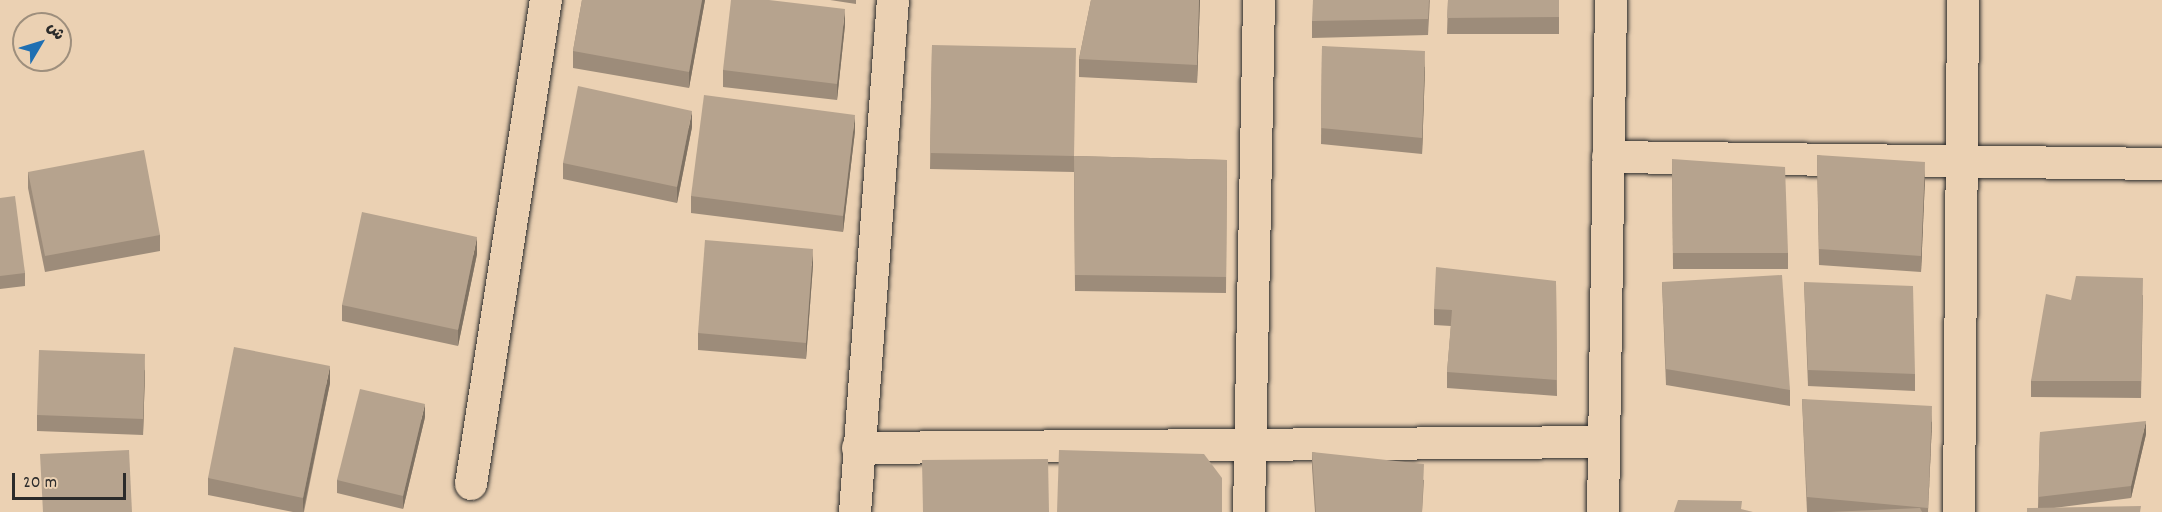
<!DOCTYPE html>
<html>
<head>
<meta charset="utf-8">
<style>
	body { margin:0 }
	#map { position:relative; width:2162px; height:512px; overflow:hidden; background:#ebd1b3; font-family:Dekko,"Playpen Sans Arabic",sans-serif }
	div>[style] { position:absolute }
	[style*='--x'] { left:calc(var(--x)*1px); top:calc(var(--y)*1px); width:calc(var(--w)*1px); rotate:calc(var(--a)*1deg) }
	.roads { filter:drop-shadow(0 0 2px #2b2b2b) drop-shadow(0 0 2px #2b2b2b) }
	.street>* { height:32px; margin:-16px; padding:0 16px; transform-origin:16px; border-radius:16px; background:#ebd1b3 }
	.wall>* { inset:0; background:#9d8c7a }
	.shaded-wall>* { inset:0; background:#7f7263 }
	.building>* { inset:0; background:#b6a38e }
	span { translate:-50% -50%; white-space:nowrap; text-align:center; line-height:1.15; -webkit-text-stroke:6px #ebd1b3; paint-order:stroke }
	.north { position:absolute; left:12px; top:12px; width:60px; height:60px; box-sizing:border-box; background:#ebd1b3; border:2px solid #9e8f7d; border-radius:50%; rotate:52deg; font-size:16px; font-weight:700; line-height:24px; text-align:center; color:#2b2b2b }
	.north::after { content:''; display:block; margin:auto; width:21px; height:27px; background:#1f6fb2; clip-path:polygon(50% 0,100% 100%,50% 72%,0 100%) }
	.scale { position:absolute; left:12px; top:473px; width:114px; height:27px; box-sizing:border-box; border:3px solid #2b2b2b; border-top:0; padding-left:8px; font-size:18px; line-height:21px; white-space:nowrap; color:#2b2b2b; -webkit-text-stroke:4px #ebd1b3; paint-order:stroke }
</style>
</head>
<body>
<div id="map">
	<div class="roads">
		<div class="street">
			<i style="--x:1608;--y:157;--w:554;--a:0.72"></i>
			<i style="--x:858;--y:448;--w:746;--a:-0.46"></i>
			<i style="--x:471;--y:484;--w:490;--a:-81.2"></i>
			<i style="--x:855;--y:512;--w:513;--a:-85.76"></i>
			<i style="--x:1249;--y:512;--w:512;--a:-88.88"></i>
			<i style="--x:1603;--y:512;--w:512;--a:-89.1"></i>
			<i style="--x:1959;--y:512;--w:512;--a:-89.55"></i>
		</div>
	</div>
	<div class="wall">
		<i style="clip-path:polygon(582px 0,705px 0,689px 88px,573px 68px,573px 51px)"></i>
		<i style="clip-path:polygon(830px 0,856px 0,856px 4px)"></i>
		<i style="clip-path:polygon(1091px 0,1200px 0,1197px 83px,1079px 77px,1079px 59px)"></i>
		<i style="clip-path:polygon(1430px 0,1428px 35px,1312px 38px,1312px 21px)"></i>
		<i style="clip-path:polygon(1448px 0,1559px 0,1559px 34px,1447px 34px)"></i>
		<i style="clip-path:polygon(845px 25px,837px 100px,723px 87px,723px 70px)"></i>
		<i style="clip-path:polygon(932px 45px,1074px 156px,1227px 160px,1226px 293px,1075px 291px,1074px 170px,1074px 172px,930px 169px)"></i>
		<i style="clip-path:polygon(1322px 46px,1425px 67px,1422px 154px,1321px 144px)"></i>
		<i style="clip-path:polygon(692px 127px,677px 203px,563px 179px,563px 163px)"></i>
		<i style="clip-path:polygon(855px 131px,843px 232px,691px 213px,691px 196px)"></i>
		<i style="clip-path:polygon(1817px 155px,1925px 178px,1921px 272px,1819px 265px)"></i>
		<i style="clip-path:polygon(1672px 159px,1788px 253px,1788px 269px,1673px 269px)"></i>
		<i style="clip-path:polygon(28px 172px,160px 235px,160px 251px,45px 272px,28px 188px)"></i>
		<i style="clip-path:polygon(0 198px,25px 273px,25px 286px,0 289px)"></i>
		<i style="clip-path:polygon(477px 254px,458px 346px,342px 321px,342px 305px)"></i>
		<i style="clip-path:polygon(813px 265px,806px 359px,698px 350px,698px 333px)"></i>
		<i style="clip-path:polygon(1556px 281px,1557px 396px,1447px 388px,1447px 372px,1451px 326px,1434px 325px,1434px 309px)"></i>
		<i style="clip-path:polygon(1662px 282px,1790px 390px,1790px 406px,1666px 385px)"></i>
		<i style="clip-path:polygon(1804px 282px,1915px 374px,1915px 391px,1808px 386px)"></i>
		<i style="clip-path:polygon(2143px 295px,2141px 398px,2031px 397px,2031px 381px,2071px 300px)"></i>
		<i style="clip-path:polygon(145px 370px,143px 435px,37px 431px,37px 415px)"></i>
		<i style="clip-path:polygon(330px 383px,304px 512px,293px 512px,208px 495px,208px 478px)"></i>
		<i style="clip-path:polygon(1802px 399px,1932px 422px,1928px 512px,1807px 512px)"></i>
		<i style="clip-path:polygon(425px 417px,403px 509px,337px 493px,337px 480px)"></i>
		<i style="clip-path:polygon(2040px 432px,2146px 434px,2131px 498px,2054px 508px,2038px 508px)"></i>
		<i style="clip-path:polygon(1312px 452px,1424px 480px,1422px 512px,1315px 512px,1312px 468px)"></i>
	</div>
	<div class="shaded-wall">
		<i style="clip-path:polygon(702px 0,705px 0,689px 88px,689px 72px)"></i>
		<i style="clip-path:polygon(1199px 0,1200px 0,1197px 83px,1197px 65px)"></i>
		<i style="clip-path:polygon(845px 9px,845px 25px,837px 100px,837px 84px)"></i>
		<i style="clip-path:polygon(1425px 51px,1425px 67px,1422px 154px,1422px 138px)"></i>
		<i style="clip-path:polygon(692px 111px,692px 127px,677px 203px,677px 187px)"></i>
		<i style="clip-path:polygon(855px 115px,855px 131px,843px 232px,843px 216px)"></i>
		<i style="clip-path:polygon(1925px 162px,1925px 178px,1921px 272px,1921px 256px)"></i>
		<i style="clip-path:polygon(477px 237px,477px 254px,458px 346px,458px 330px)"></i>
		<i style="clip-path:polygon(813px 249px,813px 265px,806px 359px,806px 343px)"></i>
		<i style="clip-path:polygon(145px 354px,145px 370px,143px 435px,143px 419px)"></i>
		<i style="clip-path:polygon(330px 366px,330px 383px,303px 512px,303px 498px)"></i>
		<i style="clip-path:polygon(425px 404px,425px 417px,403px 509px,403px 496px)"></i>
		<i style="clip-path:polygon(1932px 406px,1932px 422px,1928px 512px)"></i>
		<i style="clip-path:polygon(2146px 421px,2146px 434px,2131px 498px,2131px 486px)"></i>
	</div>
	<div class="building">
		<i style="clip-path:polygon(582px 0,702px 0,689px 72px,573px 51px)"></i>
		<i style="clip-path:polygon(731px 0,769px 0,845px 9px,837px 84px,723px 70px)"></i>
		<i style="clip-path:polygon(1091px 0,1199px 0,1197px 65px,1079px 59px)"></i>
		<i style="clip-path:polygon(1313px 0,1429px 0,1428px 19px,1312px 21px)"></i>
		<i style="clip-path:polygon(1448px 0,1559px 0,1559px 17px,1447px 18px)"></i>
		<i style="clip-path:polygon(932px 45px,1076px 48px,1074px 156px,930px 153px)"></i>
		<i style="clip-path:polygon(1322px 46px,1425px 51px,1422px 138px,1321px 128px)"></i>
		<i style="clip-path:polygon(578px 86px,692px 111px,677px 187px,563px 163px)"></i>
		<i style="clip-path:polygon(704px 95px,855px 115px,843px 216px,691px 196px)"></i>
		<i style="clip-path:polygon(144px 150px,160px 235px,45px 256px,28px 172px)"></i>
		<i style="clip-path:polygon(1817px 155px,1925px 162px,1921px 256px,1819px 249px)"></i>
		<i style="clip-path:polygon(1074px 156px,1227px 160px,1226px 277px,1075px 275px)"></i>
		<i style="clip-path:polygon(1672px 159px,1785px 167px,1788px 253px,1673px 253px)"></i>
		<i style="clip-path:polygon(15px 196px,25px 273px,0 276px,0 198px)"></i>
		<i style="clip-path:polygon(362px 212px,477px 237px,458px 330px,342px 305px)"></i>
		<i style="clip-path:polygon(705px 240px,813px 249px,806px 343px,698px 333px)"></i>
		<i style="clip-path:polygon(1436px 267px,1556px 281px,1557px 380px,1447px 372px,1452px 310px,1434px 309px)"></i>
		<i style="clip-path:polygon(1782px 275px,1790px 390px,1666px 369px,1662px 282px)"></i>
		<i style="clip-path:polygon(2076px 276px,2143px 278px,2141px 381px,2031px 381px,2046px 294px,2071px 300px)"></i>
		<i style="clip-path:polygon(1804px 282px,1913px 286px,1915px 374px,1808px 370px)"></i>
		<i style="clip-path:polygon(234px 347px,330px 366px,303px 498px,208px 478px)"></i>
		<i style="clip-path:polygon(39px 350px,145px 354px,143px 419px,37px 415px)"></i>
		<i style="clip-path:polygon(360px 389px,425px 404px,403px 496px,337px 480px)"></i>
		<i style="clip-path:polygon(1802px 399px,1932px 406px,1928px 508px,1807px 497px)"></i>
		<i style="clip-path:polygon(2146px 421px,2131px 486px,2038px 497px,2040px 432px)"></i>
		<i style="clip-path:polygon(129px 450px,132px 512px,43px 512px,40px 454px)"></i>
		<i style="clip-path:polygon(1059px 450px,1204px 454px,1222px 478px,1222px 512px,1057px 512px)"></i>
		<i style="clip-path:polygon(1312px 452px,1424px 464px,1422px 512px,1316px 512px)"></i>
		<i style="clip-path:polygon(1048px 459px,1049px 512px,923px 512px,922px 460px)"></i>
		<i style="clip-path:polygon(1678px 500px,1742px 501px,1741px 509px,1753px 512px,1674px 512px)"></i>
		<i style="clip-path:polygon(2141px 506px,2140px 512px,2027px 512px,2027px 508px)"></i>
		<i style="clip-path:polygon(1920px 508px,1922px 512px,1829px 512px)"></i>
	</div>
	<div class="north">ش</div>
	<div class="scale">20 m</div>
</div>
</body>
</html>
